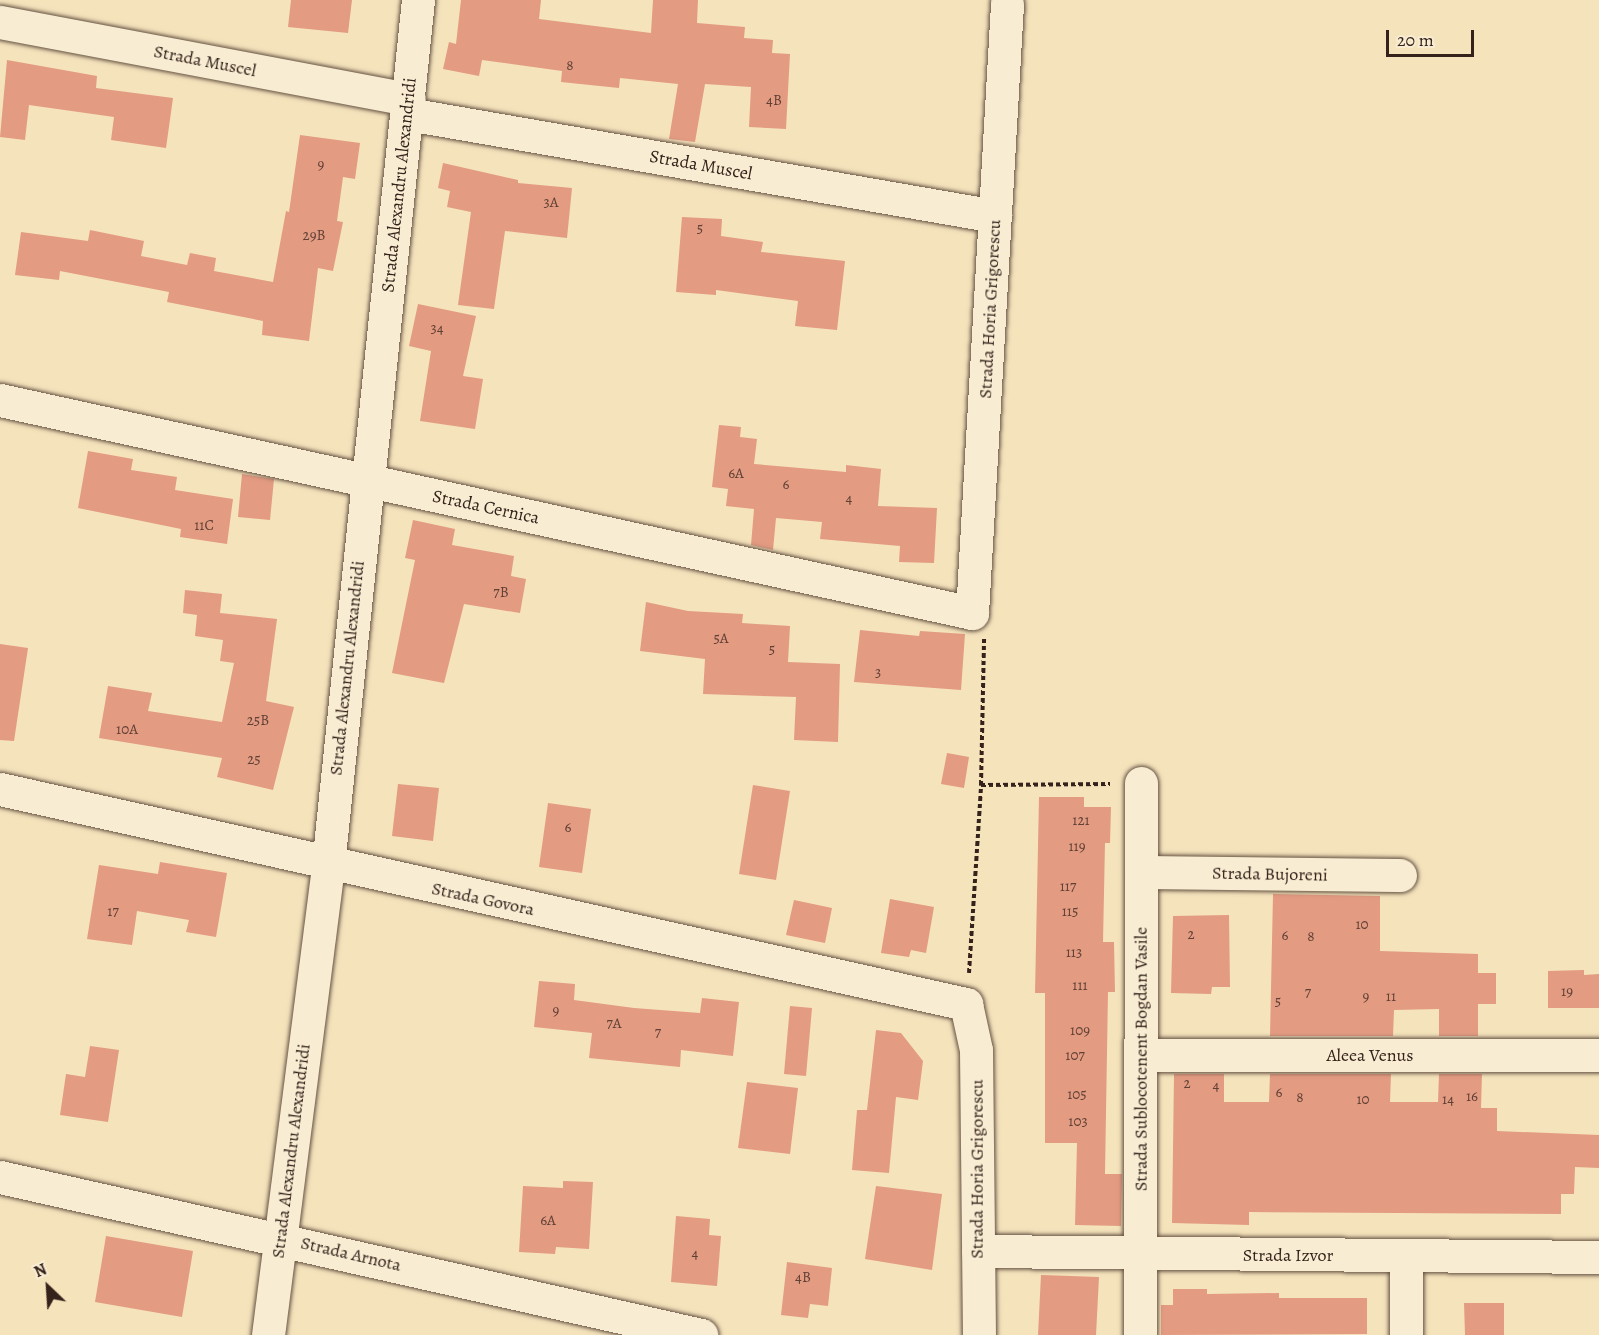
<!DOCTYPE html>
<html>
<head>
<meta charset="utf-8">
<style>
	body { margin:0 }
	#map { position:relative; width:1599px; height:1335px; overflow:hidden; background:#f5e3bc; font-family:Alegreya,serif }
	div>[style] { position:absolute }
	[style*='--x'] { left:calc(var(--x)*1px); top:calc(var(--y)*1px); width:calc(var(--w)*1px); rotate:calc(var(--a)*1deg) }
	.building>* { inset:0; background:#e39b82 }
	.path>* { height:4px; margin-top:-2px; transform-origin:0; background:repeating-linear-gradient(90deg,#35221b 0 4.5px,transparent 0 7.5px) }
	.roads { filter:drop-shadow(0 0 2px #655243) drop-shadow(0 0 2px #655243) }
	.minor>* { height:33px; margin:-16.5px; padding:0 16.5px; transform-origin:16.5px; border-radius:16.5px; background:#f8edd3 }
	span { translate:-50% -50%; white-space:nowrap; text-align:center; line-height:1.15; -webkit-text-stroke:4.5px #f8edd3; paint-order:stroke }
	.number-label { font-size:15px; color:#604035 }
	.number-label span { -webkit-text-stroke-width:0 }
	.street-label { font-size:18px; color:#35221b }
	.north { position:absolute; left:18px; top:1257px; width:60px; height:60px; -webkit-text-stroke:4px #f8edd3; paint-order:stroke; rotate:335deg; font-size:16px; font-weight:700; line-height:24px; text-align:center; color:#35221b }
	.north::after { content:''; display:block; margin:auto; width:21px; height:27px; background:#35221b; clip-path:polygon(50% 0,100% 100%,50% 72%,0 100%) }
	.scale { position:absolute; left:1386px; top:30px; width:88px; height:27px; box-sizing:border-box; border:3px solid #35221b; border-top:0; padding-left:8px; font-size:18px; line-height:21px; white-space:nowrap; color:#35221b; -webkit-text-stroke:4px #f8edd3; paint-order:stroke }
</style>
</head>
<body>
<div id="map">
	<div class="building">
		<i style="clip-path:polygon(291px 0,352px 0,348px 33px,288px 27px)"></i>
		<i style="clip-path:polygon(461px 0,541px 0,539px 19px,651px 33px,653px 0,698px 0,697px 23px,745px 27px,744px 38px,773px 40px,772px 53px,790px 54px,786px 129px,749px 127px,751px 87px,705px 84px,695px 142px,669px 139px,678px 84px,620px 78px,619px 88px,561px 82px,562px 71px,482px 60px,479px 76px,443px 69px,449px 42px,456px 44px)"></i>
		<i style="clip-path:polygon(7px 60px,97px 76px,96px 88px,173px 98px,166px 148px,111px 140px,114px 117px,29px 105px,25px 140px,0 137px)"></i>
		<i style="clip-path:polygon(300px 135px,360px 143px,355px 179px,343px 177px,337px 221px,343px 222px,333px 271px,318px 268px,309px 341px,262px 335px,263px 321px,167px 302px,169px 292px,60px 271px,59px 280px,15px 275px,21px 232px,88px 241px,90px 230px,144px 241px,141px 256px,187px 265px,190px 253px,216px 258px,214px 271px,273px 282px,286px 211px,289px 212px)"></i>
		<i style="clip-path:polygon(443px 163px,518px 180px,518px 183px,572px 188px,567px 238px,505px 231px,494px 309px,458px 305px,471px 212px,447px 207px,450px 191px,438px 188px)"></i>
		<i style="clip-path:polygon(682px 217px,722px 219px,721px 236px,763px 242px,761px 252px,845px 261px,837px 330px,795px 326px,798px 301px,716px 290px,716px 295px,676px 292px)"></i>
		<i style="clip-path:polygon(418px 304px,476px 316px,463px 376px,483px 379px,475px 429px,420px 421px,431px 351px,409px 346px)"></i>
		<i style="clip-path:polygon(719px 425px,741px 427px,740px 437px,757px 439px,754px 464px,846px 472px,846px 465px,881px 469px,878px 506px,937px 508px,934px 563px,899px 562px,900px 546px,820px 539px,822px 522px,776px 518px,773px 550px,751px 545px,754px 509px,726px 506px,728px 489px,712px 487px)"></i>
		<i style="clip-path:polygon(88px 451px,133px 459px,131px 470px,177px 477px,175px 490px,233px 499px,227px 544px,180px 537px,181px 529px,78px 508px)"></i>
		<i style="clip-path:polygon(242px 474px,274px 479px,270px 520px,238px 517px)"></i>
		<i style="clip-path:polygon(413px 520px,455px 529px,452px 545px,514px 556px,511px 576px,526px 579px,520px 613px,464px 604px,444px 683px,392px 673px,415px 560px,405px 558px)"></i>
		<i style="clip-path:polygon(185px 590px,222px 594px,220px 613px,277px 619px,266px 701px,294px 707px,273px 790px,217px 777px,222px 758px,99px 738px,108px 686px,152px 693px,148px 711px,222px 722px,234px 663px,220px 661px,223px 640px,195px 636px,197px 615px,183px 613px)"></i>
		<i style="clip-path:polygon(646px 602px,688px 611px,743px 614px,742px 623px,790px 626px,788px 662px,840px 664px,838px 742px,794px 740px,796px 697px,703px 694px,705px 659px,640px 651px)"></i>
		<i style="clip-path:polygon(860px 630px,919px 636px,920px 631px,965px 634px,961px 690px,854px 682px)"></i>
		<i style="clip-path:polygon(0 644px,28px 648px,14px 741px,0 740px)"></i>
		<i style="clip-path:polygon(947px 753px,969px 757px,964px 788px,941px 784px)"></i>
		<i style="clip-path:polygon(398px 784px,439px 788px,433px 841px,392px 836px)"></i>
		<i style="clip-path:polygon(753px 785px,790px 791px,776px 880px,739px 874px)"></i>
		<i style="clip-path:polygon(1039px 797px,1084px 797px,1084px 807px,1111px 807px,1110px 843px,1105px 843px,1103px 942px,1114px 942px,1115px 992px,1108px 992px,1105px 1174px,1122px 1174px,1121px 1226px,1075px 1225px,1077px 1143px,1045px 1143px,1045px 993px,1035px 993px)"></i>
		<i style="clip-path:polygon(548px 803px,591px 809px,582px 873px,539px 867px)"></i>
		<i style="clip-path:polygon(160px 862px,227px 873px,216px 937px,186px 932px,189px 920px,137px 911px,132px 945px,87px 939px,99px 865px,158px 874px)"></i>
		<i style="clip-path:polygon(1273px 894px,1380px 896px,1380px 951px,1478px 954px,1478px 973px,1496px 973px,1496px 1004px,1478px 1004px,1478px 1036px,1439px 1036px,1439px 1009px,1394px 1010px,1393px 1036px,1270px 1036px)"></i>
		<i style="clip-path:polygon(890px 899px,934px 907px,926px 953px,911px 950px,909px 957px,881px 953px)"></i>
		<i style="clip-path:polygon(794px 900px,832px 908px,825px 943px,786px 935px)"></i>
		<i style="clip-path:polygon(1229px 915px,1230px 987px,1212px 987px,1211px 994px,1171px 993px,1173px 916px)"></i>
		<i style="clip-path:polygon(1584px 970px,1584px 975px,1599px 974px,1599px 1008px,1548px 1008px,1548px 971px)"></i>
		<i style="clip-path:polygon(539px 981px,575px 984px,574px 1000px,634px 1008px,700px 1013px,702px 998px,739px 1002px,733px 1056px,681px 1050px,680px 1067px,589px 1058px,592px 1033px,534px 1027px)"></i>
		<i style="clip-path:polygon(790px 1006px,812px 1008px,806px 1076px,784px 1074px)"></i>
		<i style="clip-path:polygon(876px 1030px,901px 1033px,923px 1061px,918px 1100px,896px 1097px,889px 1173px,852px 1170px,857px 1110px,867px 1110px)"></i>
		<i style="clip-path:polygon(90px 1046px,119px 1050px,108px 1122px,60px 1115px,66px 1074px,85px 1077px)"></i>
		<i style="clip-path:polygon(1174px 1074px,1224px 1074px,1224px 1102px,1269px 1102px,1270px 1074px,1391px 1074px,1390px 1102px,1438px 1102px,1439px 1074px,1482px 1074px,1481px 1108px,1497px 1108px,1497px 1131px,1599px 1135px,1599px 1168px,1575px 1167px,1574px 1194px,1561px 1194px,1561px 1214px,1249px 1212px,1249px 1225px,1172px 1223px)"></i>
		<i style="clip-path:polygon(747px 1082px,798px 1088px,790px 1154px,738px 1148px)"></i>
		<i style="clip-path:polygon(563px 1181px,593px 1182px,589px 1249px,556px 1247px,555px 1254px,519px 1252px,523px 1186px,563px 1188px)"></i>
		<i style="clip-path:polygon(876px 1186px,942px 1194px,932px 1270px,865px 1259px)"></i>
		<i style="clip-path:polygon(676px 1216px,710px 1219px,709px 1235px,721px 1236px,717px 1286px,671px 1282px)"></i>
		<i style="clip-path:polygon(106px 1236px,193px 1251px,182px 1317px,95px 1302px)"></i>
		<i style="clip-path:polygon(787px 1262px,832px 1268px,828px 1306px,810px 1304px,808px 1318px,781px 1315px)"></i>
		<i style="clip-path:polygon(1041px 1275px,1099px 1277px,1096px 1335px,1038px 1335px)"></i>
		<i style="clip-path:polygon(1173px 1289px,1207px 1289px,1207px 1294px,1279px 1293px,1279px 1298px,1367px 1298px,1367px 1334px,1161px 1335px,1161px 1305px,1173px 1305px)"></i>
		<i style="clip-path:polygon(1464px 1303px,1504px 1303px,1504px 1335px,1465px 1335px)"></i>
	</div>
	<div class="path">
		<i style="--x:981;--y:785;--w:129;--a:-0.4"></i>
		<i style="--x:969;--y:973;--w:188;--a:-86.3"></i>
		<i style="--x:981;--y:785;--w:146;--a:-88.8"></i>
	</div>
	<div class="roads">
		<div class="minor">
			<i style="--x:0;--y:22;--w:416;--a:10.7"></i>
			<i style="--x:408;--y:114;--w:596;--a:9.86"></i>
			<i style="--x:0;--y:400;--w:995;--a:12.36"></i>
			<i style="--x:972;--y:613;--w:610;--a:-86.71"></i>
			<i style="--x:0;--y:789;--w:990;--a:12.55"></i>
			<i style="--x:966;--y:1004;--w:47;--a:77.7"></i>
			<i style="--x:976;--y:1050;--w:285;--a:89.4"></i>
			<i style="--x:1141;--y:872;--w:259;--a:0.7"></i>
			<i style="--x:1141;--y:1055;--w:458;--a:0"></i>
			<i style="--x:0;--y:1177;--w:719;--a:12.7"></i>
			<i style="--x:978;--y:1251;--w:621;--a:0.55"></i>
			<i style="--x:268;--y:1335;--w:474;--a:-82.7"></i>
			<i style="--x:328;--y:865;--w:870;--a:-84.06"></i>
			<i style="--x:1140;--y:1335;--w:552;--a:-89.9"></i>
			<i style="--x:1406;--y:1335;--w:79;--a:-90"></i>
		</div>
	</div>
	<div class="number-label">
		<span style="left:570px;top:66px">8</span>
		<span style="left:774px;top:101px">4B</span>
		<span style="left:321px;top:165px">9</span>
		<span style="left:551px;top:203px">3A</span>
		<span style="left:700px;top:229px">5</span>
		<span style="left:314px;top:236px">29B</span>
		<span style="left:437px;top:329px">34</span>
		<span style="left:736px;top:474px">6A</span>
		<span style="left:786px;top:485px">6</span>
		<span style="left:849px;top:499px">4</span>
		<span style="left:204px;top:526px">11C</span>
		<span style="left:501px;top:593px">7B</span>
		<span style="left:721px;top:639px">5A</span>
		<span style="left:772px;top:650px">5</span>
		<span style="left:878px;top:673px">3</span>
		<span style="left:258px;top:721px">25B</span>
		<span style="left:127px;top:730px">10A</span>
		<span style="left:254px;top:760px">25</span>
		<span style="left:1081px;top:821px">121</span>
		<span style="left:568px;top:828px">6</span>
		<span style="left:1077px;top:847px">119</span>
		<span style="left:1068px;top:887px">117</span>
		<span style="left:113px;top:912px">17</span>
		<span style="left:1070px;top:912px">115</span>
		<span style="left:1362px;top:925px">10</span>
		<span style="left:1191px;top:935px">2</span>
		<span style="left:1285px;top:936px">6</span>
		<span style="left:1311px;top:937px">8</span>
		<span style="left:1074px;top:953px">113</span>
		<span style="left:1080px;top:986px">111</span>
		<span style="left:1567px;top:992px">19</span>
		<span style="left:1308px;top:993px">7</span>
		<span style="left:1366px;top:997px">9</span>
		<span style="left:1391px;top:997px">11</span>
		<span style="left:1278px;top:1002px">5</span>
		<span style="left:556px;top:1011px">9</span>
		<span style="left:614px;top:1024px">7A</span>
		<span style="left:1080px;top:1031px">109</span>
		<span style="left:658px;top:1033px">7</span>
		<span style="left:1075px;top:1056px">107</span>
		<span style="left:1187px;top:1084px">2</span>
		<span style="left:1216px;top:1086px">4</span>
		<span style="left:1279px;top:1093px">6</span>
		<span style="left:1077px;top:1095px">105</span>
		<span style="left:1472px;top:1097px">16</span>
		<span style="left:1300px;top:1098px">8</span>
		<span style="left:1363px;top:1100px">10</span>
		<span style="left:1448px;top:1100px">14</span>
		<span style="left:1078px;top:1122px">103</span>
		<span style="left:548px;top:1221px">6A</span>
		<span style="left:695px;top:1254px">4</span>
		<span style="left:803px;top:1278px">4B</span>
	</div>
	<div class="street-label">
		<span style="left:205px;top:61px;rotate:11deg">Strada Muscel</span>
		<span style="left:701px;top:165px;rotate:10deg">Strada Muscel</span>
		<span style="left:399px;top:185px;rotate:-84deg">Strada Alexandru Alexandridi</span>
		<span style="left:990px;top:309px;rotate:-87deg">Strada Horia Grigorescu</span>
		<span style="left:486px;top:507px;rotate:12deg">Strada Cernica</span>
		<span style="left:347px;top:668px;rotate:-84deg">Strada Alexandru Alexandridi</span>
		<span style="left:1270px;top:874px;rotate:1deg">Strada Bujoreni</span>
		<span style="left:483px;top:899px;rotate:12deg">Strada Govora</span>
		<span style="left:1370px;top:1055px">Aleea Venus</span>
		<span style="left:1141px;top:1059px;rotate:-90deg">Strada Sublocotenent Bogdan Vasile</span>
		<span style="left:291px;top:1151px;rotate:-83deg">Strada Alexandru Alexandridi</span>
		<span style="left:977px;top:1169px;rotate:-90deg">Strada Horia Grigorescu</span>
		<span style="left:351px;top:1254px;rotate:13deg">Strada Arnota</span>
		<span style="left:1288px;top:1255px">Strada Izvor</span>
	</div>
	<div class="north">N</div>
	<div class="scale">20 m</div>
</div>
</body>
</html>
